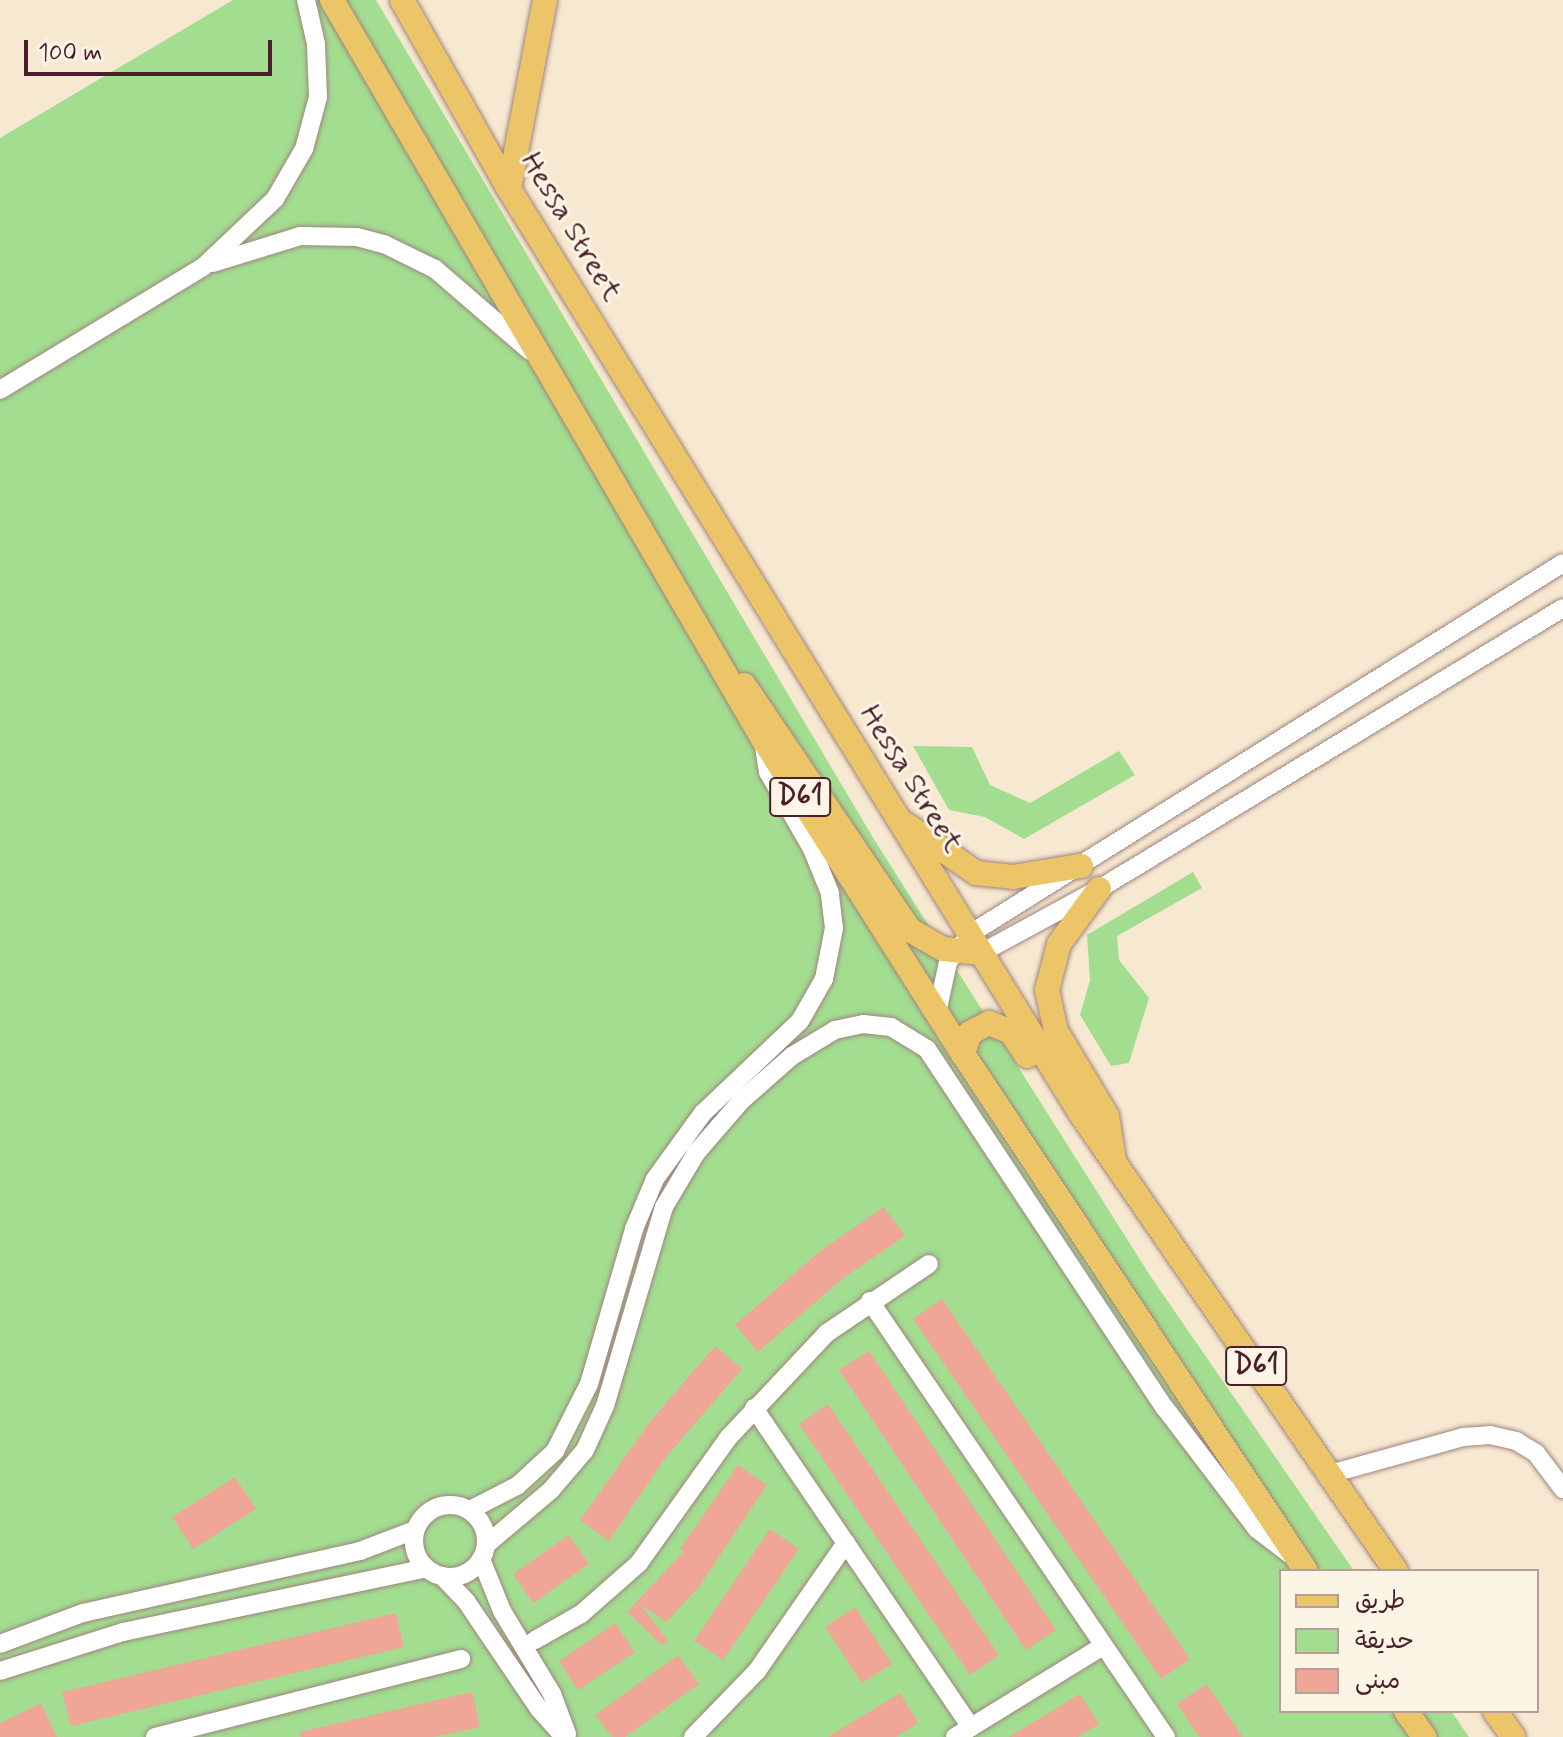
<!DOCTYPE html>
<html>
<head>
<meta charset="utf-8">
<style>
	body { margin:0 }
	#map { position:relative; width:1563px; height:1737px; overflow:hidden; background:#f7e8d1; font-family:Mynerve,"Playpen Sans Arabic",sans-serif }
	div>[style] { position:absolute }
	[style*='--x'] { left:calc(var(--x)*1px); top:calc(var(--y)*1px); width:calc(var(--w)*1px); rotate:calc(var(--a)*1deg) }
	.green>* { inset:0; background:#a2dd90 }
	.building>* { inset:0; background:#f0a696 }
	.roads { filter:drop-shadow(0 0 2px #a0847e) drop-shadow(0 0 2px #a0847e) }
	.minor>* { height:18px; margin:-9px; padding:0 9px; transform-origin:9px; border-radius:9px; background:#fff }
	.minor>.ring { margin:-9px; padding:0; box-sizing:content-box; background:none; border:18px solid #fff; border-radius:50% }
	.major>* { height:24px; margin:-12px; padding:0 12px; transform-origin:12px; border-radius:12px; background:#ecc569 }
	span { translate:-50% -50%; white-space:nowrap; text-align:center; line-height:1.15; -webkit-text-stroke:6px #fcf5e5; paint-order:stroke }
	.shield-label span { padding:2px 6px; background:#fcf5e5; border:2px solid; border-radius:6px; -webkit-text-stroke-width:0 }
	.shield-label { font-size:28px; color:#4a1f2b; font-weight:700 }
	.street-label { font-size:30px; color:#4a1f2b }
	.legend { position:absolute; left:1279px; top:1569px; width:260px; height:144px; box-sizing:border-box; background:#fcf5e5; border:2px solid #b59f9b; margin:0; padding:10px 14px; list-style:none; font-size:24px; color:#4a1f2b }
	.legend li { display:flex; align-items:center; gap:16px; height:40px }
	.legend b { width:40px; border:2px solid #b59f9b }
	.scale { position:absolute; left:24px; top:40px; width:248px; height:36px; box-sizing:border-box; border:4px solid #4a1f2b; border-top:0; padding-left:10px; font-size:24px; line-height:28px; white-space:nowrap; color:#4a1f2b; -webkit-text-stroke:6px #fcf5e5; paint-order:stroke }
</style>
</head>
<body>
<div id="map">
	<div class="green">
		<i style="clip-path:polygon(233px 0,376px 0,872px 836px,1151px 1277px,1354px 1571px,1281px 1571px,1281px 1711px,1451px 1711px,1469px 1737px,0 1737px,0 138px)"></i>
		<i style="clip-path:polygon(913px 746px,972px 747px,990px 785px,1030px 803px,1119px 751px,1135px 775px,1024px 839px,985px 817px,949px 810px)"></i>
		<i style="clip-path:polygon(1193px 872px,1202px 888px,1117px 936px,1119px 960px,1149px 998px,1129px 1063px,1111px 1066px,1080px 1015px,1090px 980px,1087px 935px)"></i>
	</div>
	<div class="building">
		<i style="clip-path:polygon(884px 1207px,905px 1236px,842px 1279px,758px 1352px,735px 1325px,820px 1251px)"></i>
		<i style="clip-path:polygon(942px 1299px,1190px 1659px,1161px 1679px,913px 1319px)"></i>
		<i style="clip-path:polygon(715px 1346px,742px 1369px,666px 1457px,609px 1541px,580px 1520px,649px 1423px)"></i>
		<i style="clip-path:polygon(869px 1351px,1056px 1630px,1026px 1650px,839px 1370px)"></i>
		<i style="clip-path:polygon(828px 1404px,999px 1655px,970px 1675px,799px 1424px)"></i>
		<i style="clip-path:polygon(738px 1465px,767px 1485px,699px 1587px,666px 1622px,641px 1605px,668px 1641px,662px 1645px,627px 1612px,684px 1551px,680px 1549px)"></i>
		<i style="clip-path:polygon(235px 1477px,256px 1509px,193px 1549px,172px 1517px)"></i>
		<i style="clip-path:polygon(770px 1529px,799px 1549px,723px 1660px,694px 1641px)"></i>
		<i style="clip-path:polygon(569px 1535px,589px 1564px,533px 1603px,513px 1574px)"></i>
		<i style="clip-path:polygon(855px 1607px,892px 1664px,862px 1683px,825px 1627px)"></i>
		<i style="clip-path:polygon(396px 1613px,404px 1647px,71px 1726px,62px 1692px)"></i>
		<i style="clip-path:polygon(615px 1623px,635px 1652px,578px 1690px,559px 1661px)"></i>
		<i style="clip-path:polygon(678px 1655px,699px 1684px,625px 1737px,612px 1737px,595px 1715px)"></i>
		<i style="clip-path:polygon(1206px 1684px,1216px 1698px,1243px 1737px,1200px 1737px,1191px 1725px,1177px 1704px)"></i>
		<i style="clip-path:polygon(472px 1692px,480px 1727px,434px 1737px,301px 1737px,300px 1732px)"></i>
		<i style="clip-path:polygon(900px 1693px,918px 1723px,896px 1737px,828px 1737px)"></i>
		<i style="clip-path:polygon(1080px 1694px,1099px 1724px,1078px 1737px,1009px 1737px)"></i>
		<i style="clip-path:polygon(41px 1703px,57px 1737px,0 1737px,0 1723px)"></i>
	</div>
	<div class="roads">
		<div class="minor">
			<i style="--x:213;--y:263;--w:91;--a:-17.2"></i>
			<i style="--x:300;--y:236;--w:57;--a:1"></i>
			<i style="--x:357;--y:237;--w:28;--a:15"></i>
			<i style="--x:384;--y:244;--w:57;--a:26.1"></i>
			<i style="--x:435;--y:269;--w:125;--a:40.8"></i>
			<i style="--x:0;--y:390;--w:237;--a:-31.2"></i>
			<i style="--x:203;--y:267;--w:99;--a:-43.4"></i>
			<i style="--x:275;--y:199;--w:58;--a:-59.9"></i>
			<i style="--x:304;--y:149;--w:54;--a:-74.9"></i>
			<i style="--x:318;--y:97;--w:53;--a:-92.2"></i>
			<i style="--x:316;--y:44;--w:45;--a:-102.8"></i>
			<i style="--x:981;--y:953;--w:134;--a:-28.5"></i>
			<i style="--x:1099;--y:889;--w:542;--a:-31.2"></i>
			<i style="--x:937;--y:1013;--w:52;--a:-77.8"></i>
			<i style="--x:948;--y:962;--w:36;--a:-52"></i>
			<i style="--x:970;--y:934;--w:699;--a:-32.03"></i>
			<i style="--x:870;--y:1301;--w:527;--a:55.83"></i>
			<i style="--x:754;--y:1408;--w:386;--a:55.8"></i>
			<i style="--x:1330;--y:1474;--w:138;--a:-15.5"></i>
			<i style="--x:1463;--y:1437;--w:27;--a:-4"></i>
			<i style="--x:1490;--y:1435;--w:27;--a:13"></i>
			<i style="--x:1516;--y:1441;--w:23;--a:31"></i>
			<i style="--x:1536;--y:1453;--w:45;--a:53.1"></i>
			<i class="ring" style="left:414px;top:1505px;width:54px;height:54px"></i>
			<i style="--x:470;--y:1510;--w:53;--a:-27.1"></i>
			<i style="--x:517;--y:1486;--w:52;--a:-42.6"></i>
			<i style="--x:555;--y:1451;--w:75;--a:-63.1"></i>
			<i style="--x:589;--y:1384;--w:161;--a:-73.8"></i>
			<i style="--x:634;--y:1229;--w:54;--a:-67.2"></i>
			<i style="--x:655;--y:1179;--w:82;--a:-54"></i>
			<i style="--x:703;--y:1113;--w:134;--a:-43.5"></i>
			<i style="--x:800;--y:1021;--w:48;--a:-60.3"></i>
			<i style="--x:824;--y:979;--w:52;--a:-78.9"></i>
			<i style="--x:834;--y:928;--w:35;--a:-97"></i>
			<i style="--x:830;--y:893;--w:48;--a:-112.2"></i>
			<i style="--x:812;--y:849;--w:89;--a:-119.7"></i>
			<i style="--x:768;--y:772;--w:30;--a:-99"></i>
			<i style="--x:486;--y:1545;--w:85;--a:-40.2"></i>
			<i style="--x:551;--y:1490;--w:52;--a:-49.6"></i>
			<i style="--x:585;--y:1450;--w:48;--a:-65.6"></i>
			<i style="--x:605;--y:1406;--w:208;--a:-73.5"></i>
			<i style="--x:664;--y:1207;--w:63;--a:-59.3"></i>
			<i style="--x:696;--y:1153;--w:69;--a:-49.1"></i>
			<i style="--x:741;--y:1101;--w:68;--a:-41.4"></i>
			<i style="--x:792;--y:1056;--w:50;--a:-31.2"></i>
			<i style="--x:835;--y:1030;--w:29;--a:-12"></i>
			<i style="--x:863;--y:1024;--w:28;--a:6"></i>
			<i style="--x:891;--y:1027;--w:42;--a:31.4"></i>
			<i style="--x:927;--y:1049;--w:431;--a:56.5"></i>
			<i style="--x:1165;--y:1408;--w:152;--a:52.8"></i>
			<i style="--x:1257;--y:1529;--w:49;--a:37.6"></i>
			<i style="--x:481;--y:1559;--w:56;--a:68"></i>
			<i style="--x:502;--y:1611;--w:97;--a:58.9"></i>
			<i style="--x:552;--y:1694;--w:43;--a:69.4"></i>
			<i style="--x:442;--y:1576;--w:35;--a:46"></i>
			<i style="--x:466;--y:1601;--w:130;--a:55.9"></i>
			<i style="--x:539;--y:1709;--w:38;--a:48"></i>
			<i style="--x:535;--y:1640;--w:53;--a:-29.5"></i>
			<i style="--x:581;--y:1614;--w:77;--a:-41.3"></i>
			<i style="--x:639;--y:1563;--w:153;--a:-54.5"></i>
			<i style="--x:728;--y:1438;--w:144;--a:-46.7"></i>
			<i style="--x:827;--y:1333;--w:123;--a:-34.1"></i>
			<i style="--x:0;--y:1644;--w:89;--a:-20.5"></i>
			<i style="--x:83;--y:1613;--w:284;--a:-12.6"></i>
			<i style="--x:360;--y:1551;--w:59;--a:-20.9"></i>
			<i style="--x:0;--y:1671;--w:129;--a:-17.6"></i>
			<i style="--x:123;--y:1632;--w:310;--a:-11.9"></i>
			<i style="--x:155;--y:1737;--w:316;--a:-14.3"></i>
			<i style="--x:693;--y:1737;--w:92;--a:-45.9"></i>
			<i style="--x:757;--y:1671;--w:156;--a:-55.2"></i>
			<i style="--x:955;--y:1737;--w:174;--a:-31.6"></i>
		</div>
		<div class="major">
			<i style="--x:332;--y:0;--w:856;--a:59.75"></i>
			<i style="--x:763;--y:739;--w:373;--a:57.6"></i>
			<i style="--x:963;--y:1054;--w:620;--a:56.44"></i>
			<i style="--x:402;--y:0;--w:217;--a:60.5"></i>
			<i style="--x:509;--y:189;--w:1084;--a:58.27"></i>
			<i style="--x:1079;--y:1111;--w:559;--a:55.43"></i>
			<i style="--x:509;--y:189;--w:192;--a:-79.2"></i>
			<i style="--x:744;--y:685;--w:296;--a:55.9"></i>
			<i style="--x:910;--y:930;--w:38;--a:30"></i>
			<i style="--x:943;--y:949;--w:38;--a:6"></i>
			<i style="--x:907;--y:825;--w:84;--a:34.8"></i>
			<i style="--x:976;--y:873;--w:37;--a:6"></i>
			<i style="--x:1013;--y:877;--w:69;--a:-9.2"></i>
			<i style="--x:1099;--y:889;--w:68;--a:126"></i>
			<i style="--x:1059;--y:944;--w:48;--a:104.6"></i>
			<i style="--x:1047;--y:990;--w:42;--a:77.6"></i>
			<i style="--x:1056;--y:1031;--w:99;--a:59"></i>
			<i style="--x:1107;--y:1116;--w:45;--a:81"></i>
			<i style="--x:963;--y:1054;--w:22;--a:-72"></i>
			<i style="--x:970;--y:1033;--w:21;--a:-28"></i>
			<i style="--x:989;--y:1023;--w:24;--a:22"></i>
			<i style="--x:1011;--y:1032;--w:29;--a:56"></i>
			<i style="--x:1406;--y:1711;--w:32;--a:55"></i>
			<i style="--x:1495;--y:1711;--w:32;--a:55"></i>
		</div>
	</div>
	<div class="shield-label">
		<span style="left:800px;top:797px">D61</span>
		<span style="left:1256px;top:1366px">D61</span>
	</div>
	<div class="street-label">
		<span style="left:571px;top:227px;rotate:59deg">Hessa Street</span>
		<span style="left:911px;top:779px;rotate:58deg">Hessa Street</span>
	</div>
	<ul class="legend">
	<li><b style="height:10px;background:#ecc569"></b>طريق</li>
	<li><b style="height:22px;background:#a2dd90"></b>حديقة</li>
	<li><b style="height:22px;background:#f0a696"></b>مبنى</li>
	</ul>
	<div class="scale">100 m</div>
</div>
</body>
</html>
